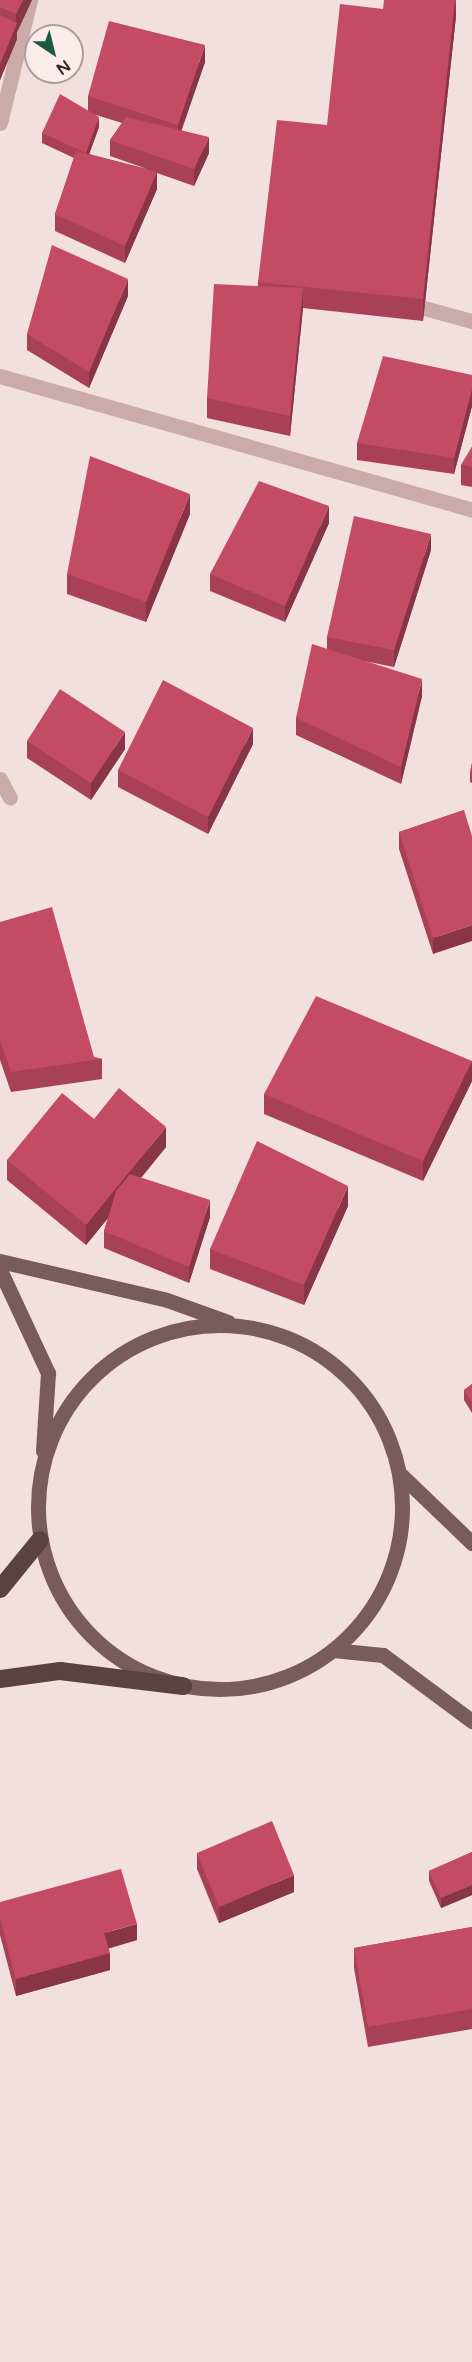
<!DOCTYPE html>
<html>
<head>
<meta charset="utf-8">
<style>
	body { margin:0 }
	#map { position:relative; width:472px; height:2362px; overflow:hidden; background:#f2e0de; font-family:"Varela Round",sans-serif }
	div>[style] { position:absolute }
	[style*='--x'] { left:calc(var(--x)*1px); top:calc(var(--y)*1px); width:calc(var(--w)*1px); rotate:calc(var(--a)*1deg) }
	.minor>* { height:15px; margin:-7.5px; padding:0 7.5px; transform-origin:7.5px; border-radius:7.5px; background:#caabaa }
	.primary>* { height:15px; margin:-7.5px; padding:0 7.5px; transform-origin:7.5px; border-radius:7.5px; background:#795b5f }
	.primary>.ring { margin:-7.5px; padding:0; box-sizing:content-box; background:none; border:15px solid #795b5f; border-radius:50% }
	.motorway>* { height:18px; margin:-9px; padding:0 9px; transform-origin:9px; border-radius:9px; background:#594144 }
	.wall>* { inset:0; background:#a84156 }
	.shaded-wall>* { inset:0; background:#883546 }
	.building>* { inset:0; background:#c34c64 }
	span { translate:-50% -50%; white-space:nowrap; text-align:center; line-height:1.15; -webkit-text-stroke:6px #faeceb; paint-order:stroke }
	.north { position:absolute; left:24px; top:24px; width:60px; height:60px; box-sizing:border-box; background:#faeceb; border:2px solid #ac9e9f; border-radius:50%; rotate:145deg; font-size:16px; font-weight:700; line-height:24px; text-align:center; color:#382a2c }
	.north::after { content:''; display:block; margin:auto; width:21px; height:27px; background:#205943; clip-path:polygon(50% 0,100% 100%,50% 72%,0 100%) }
</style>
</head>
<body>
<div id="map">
	<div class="minor">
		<i style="--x:0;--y:123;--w:127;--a:-76.3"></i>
		<i style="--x:406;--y:303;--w:68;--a:15.3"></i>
		<i style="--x:0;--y:376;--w:491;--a:15.8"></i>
		<i style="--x:0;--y:779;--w:21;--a:62"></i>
	</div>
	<div class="primary">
		<i style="--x:0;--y:1261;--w:171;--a:13.1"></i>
		<i style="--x:167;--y:1300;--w:65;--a:19.8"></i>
		<i style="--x:0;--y:1270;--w:114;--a:65"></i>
		<i style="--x:48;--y:1373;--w:78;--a:93.7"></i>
		<i class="ring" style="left:38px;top:1325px;width:349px;height:349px"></i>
		<i style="--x:400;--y:1474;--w:100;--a:43.8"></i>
		<i style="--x:333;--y:1650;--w:50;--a:5.7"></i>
		<i style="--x:383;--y:1655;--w:111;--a:36.6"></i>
	</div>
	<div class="motorway">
		<i style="--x:0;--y:1589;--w:63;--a:-50.8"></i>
		<i style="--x:0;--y:1679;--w:61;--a:-7.6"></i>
		<i style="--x:60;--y:1671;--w:124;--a:7"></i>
	</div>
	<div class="wall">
		<i style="clip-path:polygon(0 0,32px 0,17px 32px,17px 39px,0 80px)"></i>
		<i style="clip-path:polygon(456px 0,456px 16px,423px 321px,303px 308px,290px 436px,207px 418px,207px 398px,258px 286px,258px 282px,327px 125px,383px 9px)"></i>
		<i style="clip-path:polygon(evenodd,205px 62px,181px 130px,209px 153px,194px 186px,157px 173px,157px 189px,125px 263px,55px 231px,55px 214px,74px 158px,42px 143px,42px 133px,88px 111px,88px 96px,205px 62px,96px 115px,122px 123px,110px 140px,110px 156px,147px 169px,89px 154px,99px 127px,96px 115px)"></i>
		<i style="clip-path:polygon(128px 296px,89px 388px,27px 350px,27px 334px)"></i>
		<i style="clip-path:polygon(472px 375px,472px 406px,454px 474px,357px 460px,357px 443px)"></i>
		<i style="clip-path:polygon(472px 447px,472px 487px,461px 485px,461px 465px)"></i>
		<i style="clip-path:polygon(190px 514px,146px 622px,67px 594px,67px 574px)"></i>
		<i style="clip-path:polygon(329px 523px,285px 622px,210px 591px,210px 574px)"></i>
		<i style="clip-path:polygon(431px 550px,394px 667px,364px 661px,422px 696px,401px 784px,296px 735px,296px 718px,327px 649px,327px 637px)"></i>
		<i style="clip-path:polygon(27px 741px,125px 749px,91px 800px,27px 758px)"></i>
		<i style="clip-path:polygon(253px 744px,208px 834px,118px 787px,118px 770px)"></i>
		<i style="clip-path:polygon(472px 763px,472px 783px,470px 782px,470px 772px)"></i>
		<i style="clip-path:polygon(464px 810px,433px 954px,399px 849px,399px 832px)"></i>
		<i style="clip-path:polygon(0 922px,94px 1057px,102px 1059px,102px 1079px,11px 1092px,0 1060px)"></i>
		<i style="clip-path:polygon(472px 1061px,472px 1081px,423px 1181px,264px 1114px,264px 1094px)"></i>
		<i style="clip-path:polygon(166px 1147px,141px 1178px,210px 1217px,189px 1283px,104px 1248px,104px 1231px,108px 1218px,86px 1245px,7px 1180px,7px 1160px)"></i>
		<i style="clip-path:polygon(348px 1206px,304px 1305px,210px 1269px,210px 1249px)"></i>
		<i style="clip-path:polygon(472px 1384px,472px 1413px,464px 1400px,464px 1390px)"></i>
		<i style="clip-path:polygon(472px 1852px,472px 1895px,441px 1908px,429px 1881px,429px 1871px)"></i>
		<i style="clip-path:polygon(197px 1853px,294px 1892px,219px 1923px,197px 1869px)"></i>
		<i style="clip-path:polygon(0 1902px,137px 1940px,108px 1948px,110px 1970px,16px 1996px,0 1935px)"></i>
		<i style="clip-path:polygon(472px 1927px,472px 2029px,368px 2047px,354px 1968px,354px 1948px)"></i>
	</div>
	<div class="shaded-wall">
		<i style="clip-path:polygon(23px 0,32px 0,17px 32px,17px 39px,0 80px,0 64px,16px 26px,16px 14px)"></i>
		<i style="clip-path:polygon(455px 0,456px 16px,423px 321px,423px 299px)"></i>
		<i style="clip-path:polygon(205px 45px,205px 62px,178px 141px,178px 125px)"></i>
		<i style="clip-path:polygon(99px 117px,99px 127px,86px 163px,86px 153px)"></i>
		<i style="clip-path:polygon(209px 137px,209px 153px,194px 186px,194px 169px)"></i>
		<i style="clip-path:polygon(157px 172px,157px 189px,125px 263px,125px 246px)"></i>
		<i style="clip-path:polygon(128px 279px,128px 296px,89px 388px,89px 372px)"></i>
		<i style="clip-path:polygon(303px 288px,303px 308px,290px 436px,290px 416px)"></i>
		<i style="clip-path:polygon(472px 389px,472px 406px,454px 474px,454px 458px)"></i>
		<i style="clip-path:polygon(190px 494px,190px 514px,146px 622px,146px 602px)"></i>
		<i style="clip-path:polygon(329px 506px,329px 523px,285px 622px,285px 606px)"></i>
		<i style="clip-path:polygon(431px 534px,431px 550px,394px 667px,394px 650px)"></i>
		<i style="clip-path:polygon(422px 679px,422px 696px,401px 784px,401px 767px)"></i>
		<i style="clip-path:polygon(253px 728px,253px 744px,208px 834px,208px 817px)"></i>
		<i style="clip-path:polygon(125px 732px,125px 749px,91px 800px,91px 783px)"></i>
		<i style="clip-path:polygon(472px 925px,472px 941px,433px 954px,433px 938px)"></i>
		<i style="clip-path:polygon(472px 1061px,472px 1081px,423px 1181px,423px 1161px)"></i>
		<i style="clip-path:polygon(166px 1127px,166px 1147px,86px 1245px,86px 1225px)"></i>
		<i style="clip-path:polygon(348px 1186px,348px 1206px,304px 1305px,304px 1285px)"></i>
		<i style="clip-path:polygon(210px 1200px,210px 1217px,189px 1283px,189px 1267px)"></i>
		<i style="clip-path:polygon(294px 1875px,294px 1892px,219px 1923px,219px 1907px)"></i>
		<i style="clip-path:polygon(472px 1885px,472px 1895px,441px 1908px,441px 1898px)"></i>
		<i style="clip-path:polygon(137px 1924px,137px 1940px,104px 1950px,104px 1933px)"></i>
		<i style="clip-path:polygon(110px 1953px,110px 1970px,16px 1996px,16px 1979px)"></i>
	</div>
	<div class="building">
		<i style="clip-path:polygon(0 0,23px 0,16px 14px,0 7px)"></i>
		<i style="clip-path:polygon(384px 0,455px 0,423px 299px,258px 282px,277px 120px,327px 125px,340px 4px,383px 9px)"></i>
		<i style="clip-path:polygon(0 15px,17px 23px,0 64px)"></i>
		<i style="clip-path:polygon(109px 21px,205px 45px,178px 125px,88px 96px)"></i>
		<i style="clip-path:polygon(60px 94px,99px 117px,86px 153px,42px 133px)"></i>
		<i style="clip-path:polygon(126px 117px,209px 137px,194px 169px,110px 140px)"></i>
		<i style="clip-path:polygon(76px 151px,157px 172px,125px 246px,55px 214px)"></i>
		<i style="clip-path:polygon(52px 245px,128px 279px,89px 372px,27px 334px)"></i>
		<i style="clip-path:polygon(214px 284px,303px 288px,290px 416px,207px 398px)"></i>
		<i style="clip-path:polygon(383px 356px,472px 375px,472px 389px,454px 458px,357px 443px)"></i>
		<i style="clip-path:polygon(472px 447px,472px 467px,461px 465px)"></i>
		<i style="clip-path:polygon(90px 456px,190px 494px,146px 602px,67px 574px)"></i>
		<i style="clip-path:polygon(259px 481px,329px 506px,285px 606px,210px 574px)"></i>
		<i style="clip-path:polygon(354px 516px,431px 534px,394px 650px,327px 637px)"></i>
		<i style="clip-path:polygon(312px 644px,422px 679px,401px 767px,296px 718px)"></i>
		<i style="clip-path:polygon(163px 680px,253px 728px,208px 817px,118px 770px)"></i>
		<i style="clip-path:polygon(60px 689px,125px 732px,91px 783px,27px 741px)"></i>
		<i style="clip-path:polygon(472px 763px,472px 773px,470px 772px)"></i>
		<i style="clip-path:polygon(464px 810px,472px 836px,472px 925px,433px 938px,399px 832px)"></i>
		<i style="clip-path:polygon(52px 907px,94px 1057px,102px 1059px,11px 1072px,0 1040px,0 922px)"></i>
		<i style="clip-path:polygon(316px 996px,472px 1061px,423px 1161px,264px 1094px)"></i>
		<i style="clip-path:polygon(119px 1088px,166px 1127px,86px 1225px,7px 1160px,62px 1093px,94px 1119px)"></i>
		<i style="clip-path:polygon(257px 1141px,348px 1186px,304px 1285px,210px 1249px)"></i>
		<i style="clip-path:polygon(130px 1174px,210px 1200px,189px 1267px,104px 1231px,116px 1191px)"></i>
		<i style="clip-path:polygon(472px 1384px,472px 1403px,464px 1390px)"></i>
		<i style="clip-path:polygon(272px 1821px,294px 1875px,219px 1907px,197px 1853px)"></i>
		<i style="clip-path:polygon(472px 1852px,472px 1885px,441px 1898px,429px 1871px)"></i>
		<i style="clip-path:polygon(121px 1869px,137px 1924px,104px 1933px,110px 1953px,16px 1979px,0 1918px,0 1902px)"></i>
		<i style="clip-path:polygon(472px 1927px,472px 2009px,368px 2027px,354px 1948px)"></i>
	</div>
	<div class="north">N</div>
</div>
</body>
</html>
